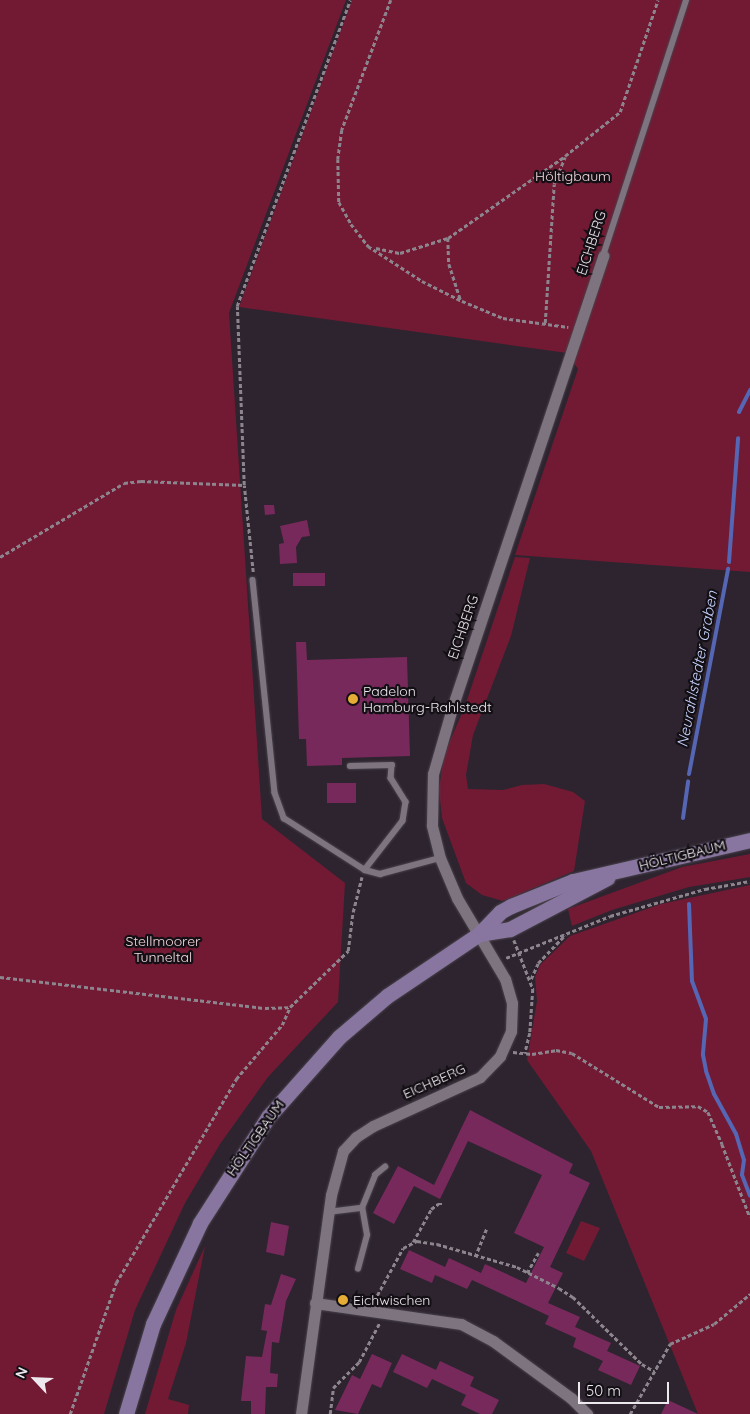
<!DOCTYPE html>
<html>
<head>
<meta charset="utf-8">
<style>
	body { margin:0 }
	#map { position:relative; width:750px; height:1414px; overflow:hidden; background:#2d242f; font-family:Quicksand,sans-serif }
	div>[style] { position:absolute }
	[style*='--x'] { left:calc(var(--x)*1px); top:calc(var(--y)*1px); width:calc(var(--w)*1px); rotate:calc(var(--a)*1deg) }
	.green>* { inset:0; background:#721a33 }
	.stream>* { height:4px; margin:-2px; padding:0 2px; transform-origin:2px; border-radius:2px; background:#5566b4 }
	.building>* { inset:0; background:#78295b }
	.path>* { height:2.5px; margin-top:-1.25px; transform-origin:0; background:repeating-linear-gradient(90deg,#8d858e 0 4px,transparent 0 6.5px) }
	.roads { filter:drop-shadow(0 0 1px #49424b) drop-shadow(0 0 1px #49424b) }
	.lane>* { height:5.5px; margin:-2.75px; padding:0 2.75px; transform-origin:2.75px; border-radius:2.75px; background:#7e7480 }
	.street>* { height:11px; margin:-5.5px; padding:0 5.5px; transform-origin:5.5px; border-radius:5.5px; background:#7e7480 }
	.secondary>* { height:15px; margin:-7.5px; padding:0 7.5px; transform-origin:7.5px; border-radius:7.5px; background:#8876a0 }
	.dots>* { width:14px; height:14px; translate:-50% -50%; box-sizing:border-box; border:2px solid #130f14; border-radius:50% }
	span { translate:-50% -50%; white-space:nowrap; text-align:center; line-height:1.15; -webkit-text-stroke:4.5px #130f14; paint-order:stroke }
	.park-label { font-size:14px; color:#f4d9dd }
	.street-label { font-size:14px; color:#eee8ef }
	.poi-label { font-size:14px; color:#eee8ef }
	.left { translate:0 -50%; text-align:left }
	.water-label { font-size:15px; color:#c7d3ff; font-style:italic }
	.north { position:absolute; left:10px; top:1354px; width:50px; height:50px; -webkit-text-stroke:4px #130f14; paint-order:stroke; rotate:295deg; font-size:14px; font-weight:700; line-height:20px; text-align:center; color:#eee8ef }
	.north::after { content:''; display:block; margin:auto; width:18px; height:22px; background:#eee8ef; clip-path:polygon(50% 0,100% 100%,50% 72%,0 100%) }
	.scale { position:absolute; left:578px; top:1382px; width:91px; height:22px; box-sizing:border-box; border:2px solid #eee8ef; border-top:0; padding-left:6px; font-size:15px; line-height:18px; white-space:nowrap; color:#eee8ef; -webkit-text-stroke:4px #130f14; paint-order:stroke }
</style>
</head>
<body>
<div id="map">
	<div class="green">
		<i style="clip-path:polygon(0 0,346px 0,229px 313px,262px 819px,345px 883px,338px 1002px,268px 1077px,220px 1144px,185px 1203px,135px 1310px,104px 1414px,0 1414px)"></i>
		<i style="clip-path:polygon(352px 0,750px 0,750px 572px,515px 555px,578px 369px,567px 353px,239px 307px)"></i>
		<i style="clip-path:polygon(515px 557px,530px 558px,511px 636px,473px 735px,466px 775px,468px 789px,503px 790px,522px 785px,544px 784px,573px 792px,585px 801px,574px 871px,503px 901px,482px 895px,466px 883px,442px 818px,439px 790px,444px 755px,465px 706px)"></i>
		<i style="clip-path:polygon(750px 854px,750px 877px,689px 887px,612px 910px,572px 926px,568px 909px,682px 867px)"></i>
		<i style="clip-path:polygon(750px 885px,750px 1414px,698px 1414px,591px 1151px,527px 1060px,537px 1001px,535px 977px,540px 965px,570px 936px,661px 904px)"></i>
		<i style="clip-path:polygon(581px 1221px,600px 1228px,584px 1261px,566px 1253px)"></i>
		<i style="clip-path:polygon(205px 1246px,186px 1343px,168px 1399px,189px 1405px,188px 1414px,145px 1414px,176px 1310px)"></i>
	</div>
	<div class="stream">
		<i style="--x:739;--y:412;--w:25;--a:-63"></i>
		<i style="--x:729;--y:562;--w:124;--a:-85.8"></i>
		<i style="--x:689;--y:774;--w:209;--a:-79.2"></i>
		<i style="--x:683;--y:818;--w:37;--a:-82"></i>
		<i style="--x:689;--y:904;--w:77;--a:87.8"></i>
		<i style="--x:692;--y:981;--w:40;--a:69.8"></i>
		<i style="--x:706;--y:1019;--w:36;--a:95"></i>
		<i style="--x:703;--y:1055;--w:16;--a:79"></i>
		<i style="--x:706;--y:1071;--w:24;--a:71"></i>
		<i style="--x:714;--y:1094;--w:46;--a:61.2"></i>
		<i style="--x:736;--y:1134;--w:27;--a:73"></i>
		<i style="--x:744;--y:1160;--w:15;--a:98"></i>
		<i style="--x:742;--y:1175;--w:22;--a:69"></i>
	</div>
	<div class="building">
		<i style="clip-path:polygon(264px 505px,274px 505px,275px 514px,265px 515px)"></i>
		<i style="clip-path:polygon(307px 520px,310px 536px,302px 537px,296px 547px,297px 563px,280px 564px,279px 544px,284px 543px,280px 526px)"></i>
		<i style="clip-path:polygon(293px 573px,325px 573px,325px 586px,293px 586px)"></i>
		<i style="clip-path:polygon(296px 642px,306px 642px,307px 660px,407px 657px,410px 756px,342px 758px,342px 765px,307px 766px,306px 739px,299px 739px)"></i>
		<i style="clip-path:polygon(327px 783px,356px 783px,356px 803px,327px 803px)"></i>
		<i style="clip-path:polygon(470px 1110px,573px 1164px,569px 1173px,590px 1183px,550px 1267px,563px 1273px,548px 1303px,580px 1317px,575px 1327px,611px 1343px,607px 1351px,640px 1366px,631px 1385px,598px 1370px,603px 1361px,573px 1347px,576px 1338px,545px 1324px,549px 1316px,472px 1280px,467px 1289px,435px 1275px,432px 1283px,400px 1269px,409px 1250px,445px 1267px,449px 1258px,481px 1273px,485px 1264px,526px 1283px,544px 1247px,514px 1233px,542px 1175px,468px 1141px,440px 1199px,414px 1186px,394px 1224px,373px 1213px,398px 1166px,434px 1185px)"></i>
		<i style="clip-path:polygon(271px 1222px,289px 1226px,284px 1256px,266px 1252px)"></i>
		<i style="clip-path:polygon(281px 1274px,296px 1279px,286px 1301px,279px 1343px,272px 1342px,270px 1373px,278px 1374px,277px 1387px,266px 1387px,265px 1414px,251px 1414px,251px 1401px,241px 1401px,246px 1356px,262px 1357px,267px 1331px,261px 1330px,265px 1304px,271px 1305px)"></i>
		<i style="clip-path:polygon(372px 1354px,392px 1363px,381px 1388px,372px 1384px,358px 1414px,335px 1410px,352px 1375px,360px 1379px)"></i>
		<i style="clip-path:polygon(402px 1354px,436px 1370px,440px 1361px,474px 1377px,470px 1386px,499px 1400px,492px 1414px,480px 1414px,461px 1405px,466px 1395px,432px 1379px,427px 1388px,393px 1372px)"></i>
		<i style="clip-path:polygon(668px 1400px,698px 1414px,661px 1414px)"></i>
	</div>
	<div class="path">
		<i style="--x:391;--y:0;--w:139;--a:110.7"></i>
		<i style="--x:342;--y:130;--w:29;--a:98"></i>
		<i style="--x:338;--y:159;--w:43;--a:88.7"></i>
		<i style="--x:339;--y:202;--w:25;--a:61"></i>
		<i style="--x:351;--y:224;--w:28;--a:52"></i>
		<i style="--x:368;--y:246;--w:64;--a:32.9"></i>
		<i style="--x:422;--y:281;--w:45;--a:26.6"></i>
		<i style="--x:462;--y:301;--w:44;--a:22.5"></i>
		<i style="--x:503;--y:318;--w:66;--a:7.9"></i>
		<i style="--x:448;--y:238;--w:26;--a:88"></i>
		<i style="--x:449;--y:264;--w:38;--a:72"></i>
		<i style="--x:376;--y:248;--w:25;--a:12"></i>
		<i style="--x:400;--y:253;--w:50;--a:-17.4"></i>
		<i style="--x:448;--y:238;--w:143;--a:-35"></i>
		<i style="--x:565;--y:156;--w:70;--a:-38.7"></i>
		<i style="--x:620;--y:112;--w:118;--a:-71.3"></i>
		<i style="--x:545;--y:323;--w:139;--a:-86.3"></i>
		<i style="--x:554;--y:184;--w:29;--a:-68"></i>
		<i style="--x:0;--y:557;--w:144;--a:-30.8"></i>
		<i style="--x:124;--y:483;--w:17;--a:-7"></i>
		<i style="--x:141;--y:481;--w:103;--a:2.2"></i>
		<i style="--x:253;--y:572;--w:87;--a:-95.9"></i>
		<i style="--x:244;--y:485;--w:179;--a:-92.2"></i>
		<i style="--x:237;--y:306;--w:326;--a:-69.7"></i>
		<i style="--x:514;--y:940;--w:53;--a:68.8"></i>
		<i style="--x:533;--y:989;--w:44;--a:93.9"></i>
		<i style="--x:530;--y:1033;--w:21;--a:104"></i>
		<i style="--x:506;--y:958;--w:112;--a:-22"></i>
		<i style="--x:610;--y:916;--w:99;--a:-15.9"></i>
		<i style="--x:705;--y:889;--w:46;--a:-10.1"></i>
		<i style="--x:0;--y:977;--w:267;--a:6.7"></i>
		<i style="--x:265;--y:1008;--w:25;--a:-2"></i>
		<i style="--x:290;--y:1007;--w:81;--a:-44"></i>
		<i style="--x:348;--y:951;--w:39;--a:-83"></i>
		<i style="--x:353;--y:912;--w:36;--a:-76"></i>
		<i style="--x:531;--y:979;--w:17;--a:-66"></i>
		<i style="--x:538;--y:963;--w:39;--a:-46"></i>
		<i style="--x:513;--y:1052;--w:19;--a:6"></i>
		<i style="--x:532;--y:1054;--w:24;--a:-9"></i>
		<i style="--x:556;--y:1050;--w:16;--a:11"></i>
		<i style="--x:572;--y:1053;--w:102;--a:31.8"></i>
		<i style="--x:659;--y:1107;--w:39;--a:-1"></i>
		<i style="--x:698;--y:1106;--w:12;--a:31"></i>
		<i style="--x:708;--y:1112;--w:35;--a:66"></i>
		<i style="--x:722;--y:1144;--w:78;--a:69"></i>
		<i style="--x:413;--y:1242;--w:38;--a:-61"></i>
		<i style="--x:431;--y:1209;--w:9;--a:-36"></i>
		<i style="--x:438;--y:1204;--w:7;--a:0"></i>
		<i style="--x:475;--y:1257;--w:31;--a:-68"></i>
		<i style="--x:527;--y:1273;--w:23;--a:-61"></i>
		<i style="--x:374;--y:1301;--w:60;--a:-61.3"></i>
		<i style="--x:403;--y:1248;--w:16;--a:-27"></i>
		<i style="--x:417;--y:1241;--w:20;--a:9"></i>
		<i style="--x:437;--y:1244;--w:83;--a:16"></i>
		<i style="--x:517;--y:1267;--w:47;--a:26.6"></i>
		<i style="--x:559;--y:1288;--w:17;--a:33"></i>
		<i style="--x:573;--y:1297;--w:96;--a:44.2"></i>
		<i style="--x:642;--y:1364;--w:14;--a:30"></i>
		<i style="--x:70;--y:1414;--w:139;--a:-70.7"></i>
		<i style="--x:116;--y:1283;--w:237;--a:-59.5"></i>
		<i style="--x:236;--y:1079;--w:71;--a:-49.6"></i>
		<i style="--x:282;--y:1025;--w:20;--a:-66"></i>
		<i style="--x:330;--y:1414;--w:26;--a:-83"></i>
		<i style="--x:333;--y:1388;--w:37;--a:-45"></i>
		<i style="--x:359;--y:1362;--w:45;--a:-62.3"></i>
		<i style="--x:630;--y:1414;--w:81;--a:-60.3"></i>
		<i style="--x:670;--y:1344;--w:48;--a:-24.4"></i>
		<i style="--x:714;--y:1324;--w:47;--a:-39.8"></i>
	</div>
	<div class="roads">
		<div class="lane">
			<i style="--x:603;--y:256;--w:269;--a:-72"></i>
			<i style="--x:253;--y:580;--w:214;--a:84.1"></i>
			<i style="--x:275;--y:793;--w:27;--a:70"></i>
			<i style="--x:284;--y:818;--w:96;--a:32.7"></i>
			<i style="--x:365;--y:870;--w:16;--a:15"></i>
			<i style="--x:380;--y:874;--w:62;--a:-14.9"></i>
			<i style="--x:350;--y:766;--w:42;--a:-1.4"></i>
			<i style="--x:392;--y:765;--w:13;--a:94"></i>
			<i style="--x:391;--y:778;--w:28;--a:58"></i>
			<i style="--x:406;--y:802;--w:19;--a:99"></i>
			<i style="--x:403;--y:821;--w:62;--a:127.8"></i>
			<i style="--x:328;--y:1212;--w:34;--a:-7"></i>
			<i style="--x:362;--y:1208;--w:35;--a:-68"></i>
			<i style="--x:375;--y:1175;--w:13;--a:-39"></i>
			<i style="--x:358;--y:1269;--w:35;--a:-75"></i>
			<i style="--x:367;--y:1235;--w:27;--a:-100"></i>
		</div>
		<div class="street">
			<i style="--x:315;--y:1303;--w:148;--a:8.2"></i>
			<i style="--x:461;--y:1324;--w:36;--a:28"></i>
			<i style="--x:493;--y:1341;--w:97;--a:36.2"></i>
			<i style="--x:571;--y:1398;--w:23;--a:45"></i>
			<i style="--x:301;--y:1414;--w:221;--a:-82.2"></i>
			<i style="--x:331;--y:1195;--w:46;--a:-74.7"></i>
			<i style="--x:343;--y:1151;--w:19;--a:-47"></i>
			<i style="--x:356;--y:1137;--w:20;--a:-33"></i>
			<i style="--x:373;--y:1126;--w:118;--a:-24.6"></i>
			<i style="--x:480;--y:1077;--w:29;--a:-46"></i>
			<i style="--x:500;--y:1056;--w:27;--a:-66"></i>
			<i style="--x:511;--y:1031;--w:28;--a:-88"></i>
			<i style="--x:512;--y:1003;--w:25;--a:-106"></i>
			<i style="--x:505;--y:979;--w:94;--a:-120.7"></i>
			<i style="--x:457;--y:898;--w:43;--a:-113"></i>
			<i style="--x:440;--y:858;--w:34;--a:-104"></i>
			<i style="--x:432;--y:825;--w:51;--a:-88.9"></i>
			<i style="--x:433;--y:774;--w:69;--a:-73.9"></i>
			<i style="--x:452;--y:708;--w:477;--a:-71.5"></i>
		</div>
		<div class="secondary">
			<i style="--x:479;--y:934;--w:31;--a:-9"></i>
			<i style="--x:510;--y:929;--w:110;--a:-27.7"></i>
			<i style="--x:126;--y:1414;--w:94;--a:-73.3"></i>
			<i style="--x:153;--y:1324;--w:111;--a:-65"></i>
			<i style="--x:200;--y:1223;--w:126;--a:-57.3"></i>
			<i style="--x:268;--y:1117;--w:107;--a:-48.4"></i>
			<i style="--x:339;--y:1037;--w:63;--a:-40.5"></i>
			<i style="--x:387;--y:996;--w:111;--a:-34"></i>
			<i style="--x:479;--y:934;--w:30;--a:-46"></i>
			<i style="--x:500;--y:912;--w:13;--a:-29"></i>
			<i style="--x:511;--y:906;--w:67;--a:-22"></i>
			<i style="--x:573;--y:881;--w:182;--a:-13"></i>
		</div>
	</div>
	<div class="dots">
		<i style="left:353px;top:699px;background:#e6ad36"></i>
		<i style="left:343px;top:1300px;background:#e6ad36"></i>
	</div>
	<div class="park-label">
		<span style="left:573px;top:176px">Höltigbaum</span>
		<span style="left:163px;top:949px">Stellmoorer<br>Tunneltal</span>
	</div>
	<div class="street-label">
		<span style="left:591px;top:243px;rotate:-72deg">EICHBERG</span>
		<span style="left:463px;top:627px;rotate:-71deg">EICHBERG</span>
		<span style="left:682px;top:855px;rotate:-14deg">HÖLTIGBAUM</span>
		<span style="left:434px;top:1081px;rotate:-24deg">EICHBERG</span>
		<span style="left:255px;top:1138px;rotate:-55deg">HÖLTIGBAUM</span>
	</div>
	<div class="poi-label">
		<span class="left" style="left:363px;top:699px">Padelon<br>Hamburg-Rahlstedt</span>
		<span class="left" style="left:353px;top:1300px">Eichwischen</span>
	</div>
	<div class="water-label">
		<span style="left:697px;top:669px;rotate:-79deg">Neurahlstedter Graben</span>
	</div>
	<div class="north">N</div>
	<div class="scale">50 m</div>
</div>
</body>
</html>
